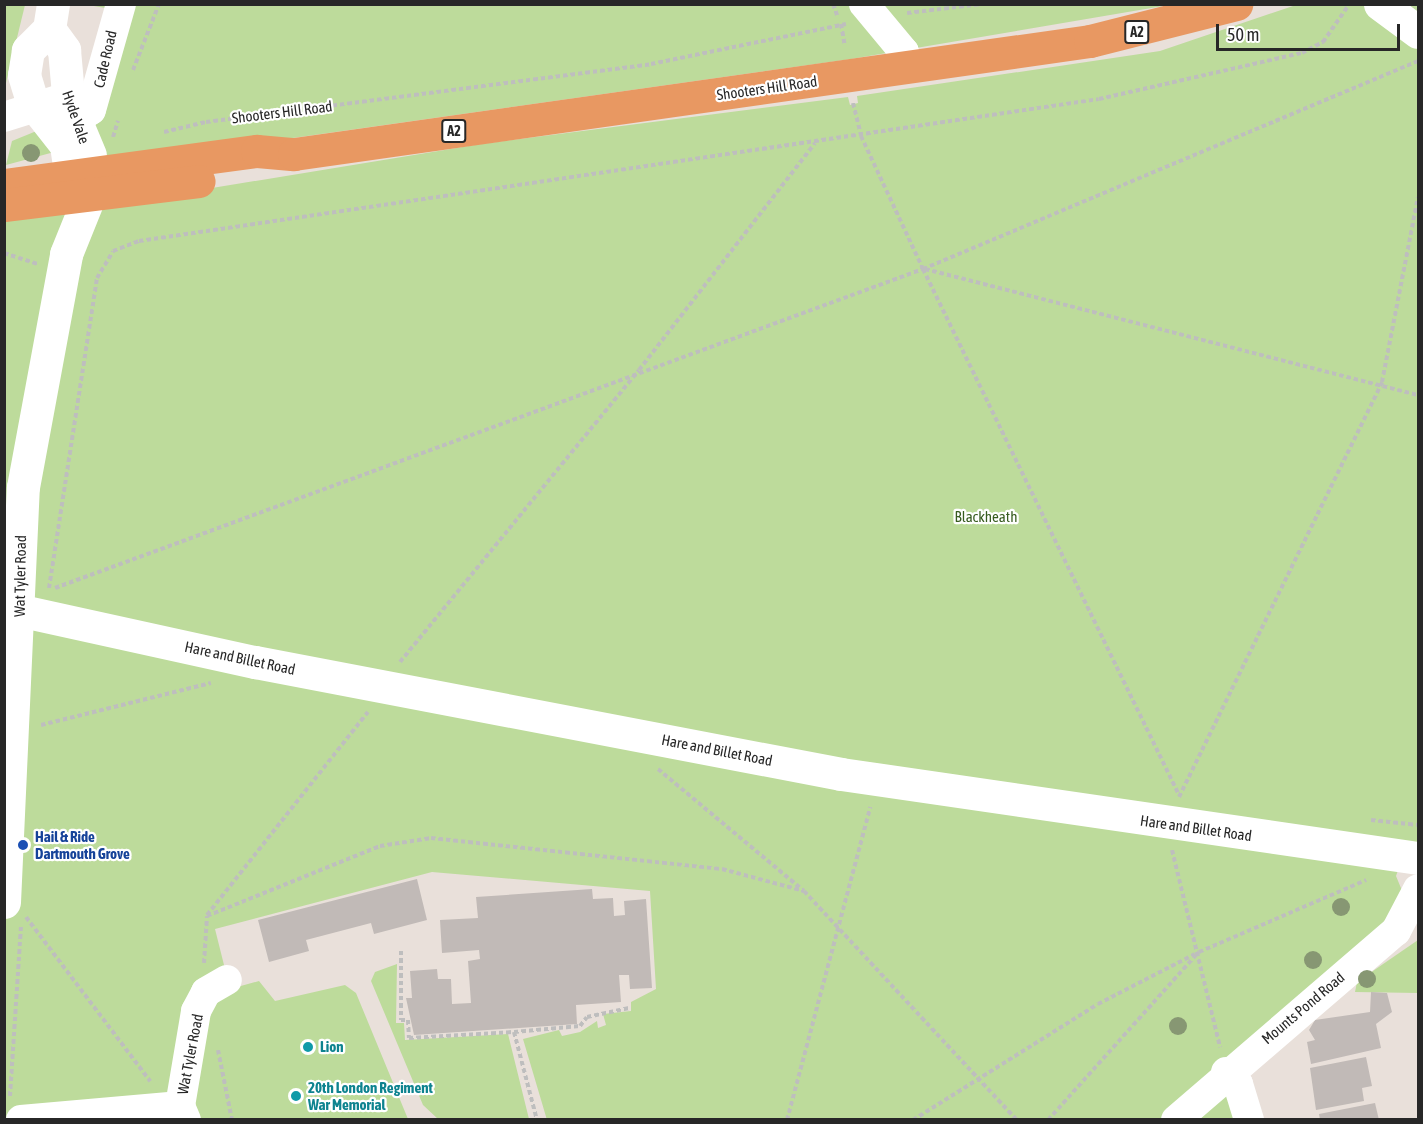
<!DOCTYPE html>
<html>
<head>
<meta charset="utf-8">
<style>
	body { margin:0 }
	#map { position:relative; width:1423px; height:1124px; overflow:hidden; background:#e9e0da; font-family:"Asap Condensed",sans-serif }
	div>[style] { position:absolute }
	[style*='--x'] { left:calc(var(--x)*1px); top:calc(var(--y)*1px); width:calc(var(--w)*1px); rotate:calc(var(--a)*1deg) }
	.green>* { inset:0; background:#bddb9b }
	.building>* { inset:0; background:#c1bab7 }
	.path>* { height:4px; margin-top:-2px; transform-origin:0; background:repeating-linear-gradient(90deg,#bebebe 0 4.5px,transparent 0 7.5px) }
	.minor>* { height:30px; margin:-15px; padding:0 15px; transform-origin:15px; border-radius:15px; background:#fff }
	.tertiary>* { height:33px; margin:-16.5px; padding:0 16.5px; transform-origin:16.5px; border-radius:16.5px; background:#fff }
	.secondary>* { height:33px; margin:-16.5px; padding:0 16.5px; transform-origin:16.5px; border-radius:16.5px; background:#fff }
	.trunk>* { height:33px; margin:-16.5px; padding:0 16.5px; transform-origin:16.5px; border-radius:16.5px; background:#e89862 }
	.trees>* { width:18px; height:18px; margin:-9px; border-radius:50%; background:#879773 }
	.dots>* { width:16px; height:16px; translate:-50% -50%; box-sizing:border-box; border:3px solid #fff; border-radius:50% }
	span { translate:-50% -50%; white-space:nowrap; text-align:center; line-height:1.15; -webkit-text-stroke:4.5px #fff; paint-order:stroke }
	.shield-label span { padding:2px 4px; background:#fff; border:2px solid; border-radius:4px; -webkit-text-stroke-width:0 }
	.shield-label { font-size:14px; color:#272727; font-weight:700 }
	.street-label { font-size:15px; color:#272727 }
	.park-label { font-size:15px; color:#375c1f }
	.transit-label { font-size:15px; color:#164399; font-weight:700 }
	.left { translate:0 -50%; text-align:left }
	.culture-label { font-size:15px; color:#0d838f; font-weight:700 }
	.frame { position:absolute; inset:0; border:6px solid #272727; pointer-events:none }
	.scale { position:absolute; left:1216px; top:24px; width:184px; height:27px; box-sizing:border-box; border:3px solid #272727; border-top:0; padding-left:8px; font-size:18px; line-height:21px; white-space:nowrap; color:#272727; -webkit-text-stroke:4px #fff; paint-order:stroke }
</style>
</head>
<body>
<div id="map">
	<div class="green">
		<i style="clip-path:polygon(5px 5px,25px 5px,5px 87px)"></i>
		<i style="clip-path:polygon(88px 5px,1169px 5px,851px 59px,109px 164px,92px 126px,129px 12px)"></i>
		<i style="clip-path:polygon(1296px 5px,1418px 5px,1418px 848px,1406px 847px,1396px 876px,1403px 893px,1397px 915px,1208px 1074px,1230px 1098px,1239px 1119px,547px 1120px,523px 1039px,559px 1030px,562px 1036px,580px 1032px,597px 1021px,598px 1028px,606px 1025px,603px 1014px,631px 1011px,631px 1002px,656px 989px,650px 891px,432px 872px,215px 929px,230px 989px,259px 981px,275px 1001px,345px 985px,356px 993px,408px 1119px,5px 1119px,4px 212px,133px 201px,481px 144px,848px 97px,850px 105px,858px 103px,857px 96px,1160px 51px)"></i>
		<i style="clip-path:polygon(39px 130px,58px 151px,6px 165px,12px 141px)"></i>
		<i style="clip-path:polygon(1418px 940px,1418px 993px,1355px 992px,1357px 982px)"></i>
		<i style="clip-path:polygon(397px 964px,396px 1023px,404px 1023px,405px 1040px,508px 1034px,529px 1119px,438px 1119px,423px 1105px,371px 981px,375px 972px)"></i>
	</div>
	<div class="building">
		<i style="clip-path:polygon(417px 879px,427px 920px,374px 934px,371px 923px,306px 940px,309px 951px,269px 962px,258px 920px)"></i>
		<i style="clip-path:polygon(592px 889px,593px 899px,613px 898px,614px 916px,625px 915px,624px 901px,646px 899px,652px 988px,630px 989px,629px 975px,619px 975px,621px 1002px,576px 1005px,577px 1024px,414px 1035px,406px 998px,412px 998px,410px 971px,437px 969px,438px 979px,451px 979px,452px 1004px,471px 1003px,468px 961px,480px 959px,479px 950px,442px 953px,440px 920px,478px 918px,476px 897px)"></i>
		<i style="clip-path:polygon(1371px 992px,1387px 993px,1392px 1012px,1376px 1024px,1381px 1048px,1311px 1064px,1307px 1042px,1315px 1040px,1309px 1030px,1315px 1020px,1370px 1012px)"></i>
		<i style="clip-path:polygon(1366px 1057px,1372px 1086px,1362px 1088px,1364px 1101px,1316px 1110px,1310px 1068px)"></i>
		<i style="clip-path:polygon(1375px 1103px,1379px 1120px,1320px 1120px,1319px 1114px)"></i>
	</div>
	<div class="path">
		<i style="--x:833;--y:4;--w:12;--a:70"></i>
		<i style="--x:907;--y:13;--w:77;--a:-6.8"></i>
		<i style="--x:841;--y:24;--w:22;--a:80"></i>
		<i style="--x:133;--y:70;--w:71;--a:-68.5"></i>
		<i style="--x:853;--y:103;--w:34;--a:76"></i>
		<i style="--x:861;--y:136;--w:147;--a:65"></i>
		<i style="--x:923;--y:269;--w:583;--a:64.05"></i>
		<i style="--x:164;--y:132;--w:43;--a:-13.4"></i>
		<i style="--x:206;--y:122;--w:449;--a:-7.4"></i>
		<i style="--x:651;--y:64;--w:199;--a:-11.6"></i>
		<i style="--x:113;--y:137;--w:17;--a:-73"></i>
		<i style="--x:4;--y:148;--w:2;--a:0"></i>
		<i style="--x:4;--y:253;--w:35;--a:18"></i>
		<i style="--x:925;--y:269;--w:509;--a:14.34"></i>
		<i style="--x:49;--y:588;--w:314;--a:-81.2"></i>
		<i style="--x:97;--y:278;--w:31;--a:-59"></i>
		<i style="--x:113;--y:251;--w:28;--a:-21"></i>
		<i style="--x:139;--y:241;--w:970;--a:-8.41"></i>
		<i style="--x:1099;--y:99;--w:208;--a:-12.8"></i>
		<i style="--x:1302;--y:53;--w:24;--a:-28"></i>
		<i style="--x:1323;--y:42;--w:44;--a:-55.2"></i>
		<i style="--x:55;--y:588;--w:925;--a:-20.18"></i>
		<i style="--x:923;--y:269;--w:537;--a:-22.79"></i>
		<i style="--x:400;--y:662;--w:377;--a:-50.7"></i>
		<i style="--x:639;--y:370;--w:287;--a:-52.2"></i>
		<i style="--x:41;--y:725;--w:175;--a:-13.9"></i>
		<i style="--x:658;--y:769;--w:190;--a:39.9"></i>
		<i style="--x:804;--y:891;--w:313;--a:47.1"></i>
		<i style="--x:1179;--y:797;--w:462;--a:-63.9"></i>
		<i style="--x:1382;--y:382;--w:188;--a:-79"></i>
		<i style="--x:1371;--y:820;--w:47;--a:6.1"></i>
		<i style="--x:1172;--y:850;--w:203;--a:76.3"></i>
		<i style="--x:207;--y:915;--w:259;--a:-51.6"></i>
		<i style="--x:26;--y:917;--w:206;--a:52.9"></i>
		<i style="--x:401;--y:951;--w:69;--a:90"></i>
		<i style="--x:401;--y:1020;--w:7;--a:0"></i>
		<i style="--x:408;--y:1020;--w:18;--a:87"></i>
		<i style="--x:409;--y:1038;--w:105;--a:-3.3"></i>
		<i style="--x:514;--y:1032;--w:91;--a:75.4"></i>
		<i style="--x:204;--y:963;--w:47;--a:-86.3"></i>
		<i style="--x:207;--y:916;--w:187;--a:-22"></i>
		<i style="--x:380;--y:846;--w:52;--a:-8.9"></i>
		<i style="--x:431;--y:838;--w:293;--a:6.1"></i>
		<i style="--x:722;--y:869;--w:85;--a:15"></i>
		<i style="--x:514;--y:1032;--w:66;--a:-5.2"></i>
		<i style="--x:580;--y:1026;--w:11;--a:-52"></i>
		<i style="--x:587;--y:1017;--w:43;--a:-12.1"></i>
		<i style="--x:218;--y:1050;--w:71;--a:78.7"></i>
		<i style="--x:10;--y:1096;--w:172;--a:-86.3"></i>
		<i style="--x:787;--y:1120;--w:324;--a:-75.1"></i>
		<i style="--x:913;--y:1120;--w:218;--a:-32.1"></i>
		<i style="--x:1098;--y:1004;--w:109;--a:-27.3"></i>
		<i style="--x:1048;--y:1120;--w:226;--a:-48.1"></i>
		<i style="--x:1199;--y:952;--w:182;--a:-23.3"></i>
	</div>
	<div class="minor">
		<i style="--x:864;--y:4;--w:62;--a:50.2"></i>
		<i style="--x:904;--y:52;--w:16;--a:79"></i>
		<i style="--x:4;--y:117;--w:57;--a:-17.5"></i>
		<i style="--x:57;--y:132;--w:40;--a:-32.9"></i>
		<i style="--x:91;--y:110;--w:110;--a:-74.2"></i>
		<i style="--x:1226;--y:1072;--w:17;--a:45"></i>
		<i style="--x:1238;--y:1084;--w:38;--a:73"></i>
		<i style="--x:21;--y:1120;--w:160;--a:-5"></i>
		<i style="--x:186;--y:1120;--w:15;--a:-113"></i>
		<i style="--x:180;--y:1106;--w:96;--a:-80.4"></i>
		<i style="--x:196;--y:1011;--w:21;--a:-62"></i>
		<i style="--x:206;--y:992;--w:24;--a:-30"></i>
		<i style="--x:1176;--y:1120;--w:290;--a:-40.7"></i>
		<i style="--x:1396;--y:931;--w:47;--a:-62.4"></i>
	</div>
	<div class="tertiary">
		<i style="--x:1380;--y:4;--w:47;--a:36.4"></i>
		<i style="--x:4;--y:607;--w:257;--a:12.4"></i>
		<i style="--x:255;--y:662;--w:597;--a:10.82"></i>
		<i style="--x:841;--y:774;--w:583;--a:8.28"></i>
		<i style="--x:4;--y:902;--w:415;--a:-87.4"></i>
		<i style="--x:23;--y:487;--w:237;--a:-79.5"></i>
		<i style="--x:66;--y:254;--w:61;--a:-68"></i>
	</div>
	<div class="secondary">
		<i style="--x:53;--y:4;--w:25;--a:99"></i>
		<i style="--x:49;--y:29;--w:30;--a:135"></i>
		<i style="--x:28;--y:50;--w:25;--a:99"></i>
		<i style="--x:24;--y:75;--w:28;--a:73"></i>
		<i style="--x:32;--y:102;--w:55;--a:51.7"></i>
		<i style="--x:66;--y:145;--w:55;--a:81.6"></i>
		<i style="--x:49;--y:29;--w:26;--a:54"></i>
		<i style="--x:64;--y:50;--w:55;--a:84.8"></i>
		<i style="--x:69;--y:105;--w:54;--a:67.2"></i>
	</div>
	<div class="trunk">
		<i style="--x:4;--y:185;--w:255;--a:-7.7"></i>
		<i style="--x:257;--y:151;--w:37;--a:5"></i>
		<i style="--x:294;--y:154;--w:804;--a:-8.08"></i>
		<i style="--x:1090;--y:41;--w:151;--a:-14.2"></i>
		<i style="--x:4;--y:205;--w:196;--a:-7"></i>
	</div>
	<div class="trees">
		<i style="left:31px;top:153px"></i>
		<i style="left:1341px;top:907px"></i>
		<i style="left:1313px;top:960px"></i>
		<i style="left:1367px;top:979px"></i>
		<i style="left:1178px;top:1026px"></i>
	</div>
	<div class="dots">
		<i style="left:23px;top:845px;background:#1a4fb4"></i>
		<i style="left:308px;top:1047px;background:#0f9aa8"></i>
		<i style="left:296px;top:1096px;background:#0f9aa8"></i>
	</div>
	<div class="shield-label">
		<span style="left:1137px;top:32px">A2</span>
		<span style="left:454px;top:131px">A2</span>
	</div>
	<div class="street-label">
		<span style="left:105px;top:59px;rotate:-77deg">Cade Road</span>
		<span style="left:767px;top:88px;rotate:-8deg">Shooters Hill Road</span>
		<span style="left:282px;top:112px;rotate:-7deg">Shooters Hill Road</span>
		<span style="left:76px;top:117px;rotate:71deg">Hyde Vale</span>
		<span style="left:20px;top:576px;rotate:-89deg">Wat Tyler Road</span>
		<span style="left:240px;top:658px;rotate:12deg">Hare and Billet Road</span>
		<span style="left:717px;top:750px;rotate:11deg">Hare and Billet Road</span>
		<span style="left:1196px;top:828px;rotate:8deg">Hare and Billet Road</span>
		<span style="left:1303px;top:1008px;rotate:-40deg">Mounts Pond Road</span>
		<span style="left:190px;top:1054px;rotate:-79deg">Wat Tyler Road</span>
	</div>
	<div class="park-label">
		<span style="left:986px;top:517px">Blackheath</span>
	</div>
	<div class="transit-label">
		<span class="left" style="left:35px;top:845px">Hail &amp; Ride<br>Dartmouth Grove</span>
	</div>
	<div class="culture-label">
		<span class="left" style="left:320px;top:1047px">Lion</span>
		<span class="left" style="left:308px;top:1096px">20th London Regiment<br>War Memorial</span>
	</div>
	<div class="frame"></div>
	<div class="scale">50 m</div>
</div>
</body>
</html>
